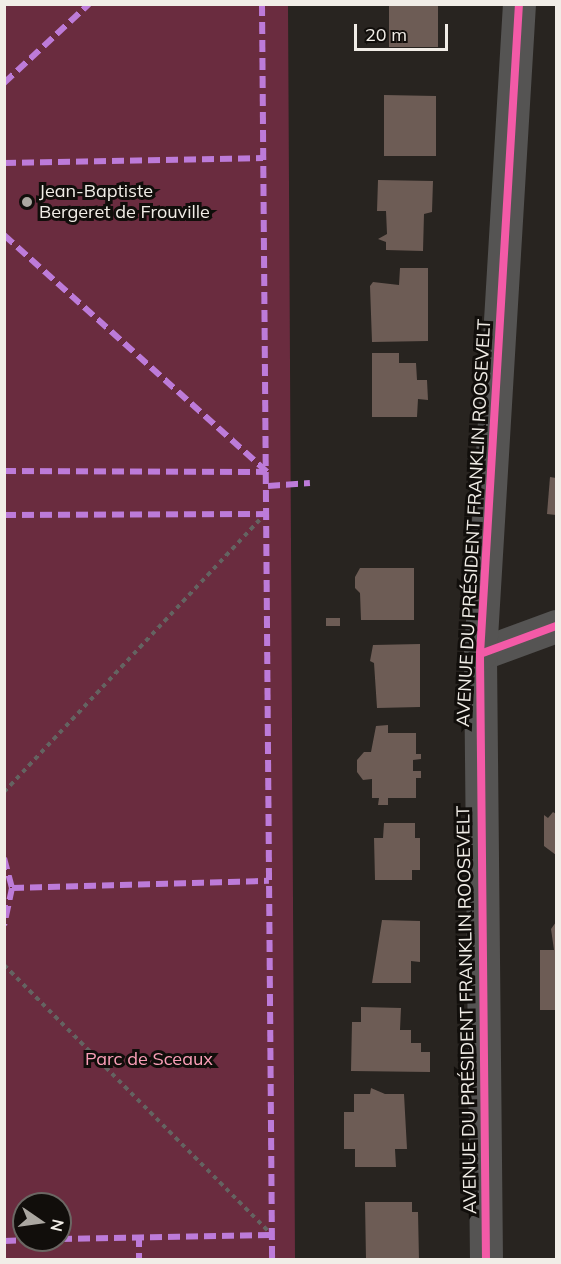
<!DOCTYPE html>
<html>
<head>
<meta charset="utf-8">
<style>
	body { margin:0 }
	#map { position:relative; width:561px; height:1264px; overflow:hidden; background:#282420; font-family:Mulish,sans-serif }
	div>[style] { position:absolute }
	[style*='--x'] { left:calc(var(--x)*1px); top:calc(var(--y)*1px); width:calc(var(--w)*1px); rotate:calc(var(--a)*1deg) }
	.green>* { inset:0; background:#6a2c3f }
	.building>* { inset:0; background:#6d5c55 }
	.path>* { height:4px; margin-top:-2px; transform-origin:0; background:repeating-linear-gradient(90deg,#646361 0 4.5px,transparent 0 9px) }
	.minor>* { height:33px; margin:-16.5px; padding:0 16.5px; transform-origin:16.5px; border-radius:16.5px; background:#555453 }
	.quiet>* { height:6px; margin-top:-3px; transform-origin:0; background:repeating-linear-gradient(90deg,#bd7bd9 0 12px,transparent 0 18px) }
	.cycleway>* { height:8px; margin:-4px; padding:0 4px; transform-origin:4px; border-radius:4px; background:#f35aa7 }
	.dots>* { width:16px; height:16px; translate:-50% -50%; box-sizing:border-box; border:3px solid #110e0b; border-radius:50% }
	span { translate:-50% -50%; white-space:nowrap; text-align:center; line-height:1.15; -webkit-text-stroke:6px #110e0b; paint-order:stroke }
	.poi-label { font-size:18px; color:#f1ede7 }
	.left { translate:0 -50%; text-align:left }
	.street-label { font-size:18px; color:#f1ede7 }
	.park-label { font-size:18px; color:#fb9fb8 }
	.frame { position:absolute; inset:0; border:6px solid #f1ede7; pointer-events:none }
	.north { position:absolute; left:12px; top:1192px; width:60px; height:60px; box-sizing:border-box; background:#110e0b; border:2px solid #6b6763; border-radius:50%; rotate:103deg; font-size:16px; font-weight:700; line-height:24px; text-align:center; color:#f1ede7 }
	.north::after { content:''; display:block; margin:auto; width:21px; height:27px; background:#aba7a1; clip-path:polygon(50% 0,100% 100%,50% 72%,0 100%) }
	.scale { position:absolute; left:354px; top:24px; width:94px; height:27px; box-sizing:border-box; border:3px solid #f1ede7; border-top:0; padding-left:8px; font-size:18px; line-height:21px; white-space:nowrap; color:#f1ede7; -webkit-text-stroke:4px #110e0b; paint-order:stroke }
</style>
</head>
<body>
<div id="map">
	<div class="green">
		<i style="clip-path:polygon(evenodd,5px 4px,288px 5px,295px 1259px,5px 1259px,5px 4px,24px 1204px,60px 1204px,60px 1240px,24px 1240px,24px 1204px)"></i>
	</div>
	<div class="building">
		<i style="clip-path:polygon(389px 4px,438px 4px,438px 47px,389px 47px)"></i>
		<i style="clip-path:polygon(384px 95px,436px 96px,436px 156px,384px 156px)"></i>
		<i style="clip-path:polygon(378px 180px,433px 181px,432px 212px,424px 214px,423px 251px,386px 250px,386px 242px,378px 239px,387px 234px,386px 211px,377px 211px)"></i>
		<i style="clip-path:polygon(400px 268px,428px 268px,428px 341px,372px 342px,370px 286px,373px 282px,399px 285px)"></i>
		<i style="clip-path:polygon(372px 353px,399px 353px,399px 363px,416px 363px,417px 380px,427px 380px,428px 400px,418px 399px,417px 417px,372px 417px)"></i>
		<i style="clip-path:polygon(550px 477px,556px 478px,556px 515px,547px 514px)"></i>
		<i style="clip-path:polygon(360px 568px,414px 568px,414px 620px,361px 620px,360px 593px,355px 588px,355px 577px)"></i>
		<i style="clip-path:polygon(326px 618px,340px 618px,340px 626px,326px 626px)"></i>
		<i style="clip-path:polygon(420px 644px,420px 707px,377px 708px,374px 663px,370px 661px,373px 645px)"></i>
		<i style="clip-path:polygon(388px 725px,388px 733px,416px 733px,416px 754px,421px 754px,421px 759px,413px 760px,413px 771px,421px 771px,421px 778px,416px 778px,416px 798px,388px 798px,388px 805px,378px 805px,379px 798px,372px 798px,372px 779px,363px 780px,357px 772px,357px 760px,364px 752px,371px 752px,376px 726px)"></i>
		<i style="clip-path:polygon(553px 812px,556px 814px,556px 855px,544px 846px,544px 815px,548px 818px)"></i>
		<i style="clip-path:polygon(384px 823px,415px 823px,415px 838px,420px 838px,420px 870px,412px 870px,412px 880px,375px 880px,374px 838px,383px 838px)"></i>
		<i style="clip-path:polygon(382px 920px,420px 921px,420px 962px,411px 961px,411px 983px,372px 983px)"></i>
		<i style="clip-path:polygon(556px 922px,556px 1010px,540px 1010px,540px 950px,554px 950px,551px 929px)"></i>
		<i style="clip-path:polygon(361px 1007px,401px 1008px,400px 1030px,411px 1030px,411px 1043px,421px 1043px,421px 1052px,430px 1052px,430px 1072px,351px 1071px,352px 1022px,361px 1022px)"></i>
		<i style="clip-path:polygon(371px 1088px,385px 1094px,404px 1094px,407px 1149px,395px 1149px,396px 1167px,355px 1167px,355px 1149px,344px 1149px,344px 1112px,354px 1112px,354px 1094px,370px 1094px)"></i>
		<i style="clip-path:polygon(365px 1202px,412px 1202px,412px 1212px,418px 1212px,419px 1260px,366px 1260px)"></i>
	</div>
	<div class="path">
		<i style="--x:4;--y:792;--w:381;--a:-46.8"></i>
		<i style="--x:4;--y:965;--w:380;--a:45.2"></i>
	</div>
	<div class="minor">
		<i style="--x:480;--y:654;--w:81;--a:-20.2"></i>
		<i style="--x:486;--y:1260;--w:606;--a:-90.57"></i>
		<i style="--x:480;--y:654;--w:651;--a:-86.57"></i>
	</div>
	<div class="quiet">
		<i style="--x:262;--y:4;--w:1256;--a:89.54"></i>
		<i style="--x:4;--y:83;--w:116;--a:-42.9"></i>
		<i style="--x:4;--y:163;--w:259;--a:-1.1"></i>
		<i style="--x:4;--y:235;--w:354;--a:42"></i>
		<i style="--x:4;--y:471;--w:263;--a:0.2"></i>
		<i style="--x:268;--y:486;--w:42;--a:-4.1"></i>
		<i style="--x:4;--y:515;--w:261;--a:-0.2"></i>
		<i style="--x:4;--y:858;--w:31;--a:75"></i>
		<i style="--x:12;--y:888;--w:38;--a:102"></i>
		<i style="--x:12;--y:888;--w:257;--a:-1.6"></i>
		<i style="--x:139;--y:1235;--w:25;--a:90"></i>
		<i style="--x:60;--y:1239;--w:212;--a:-1.1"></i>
		<i style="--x:4;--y:1241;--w:26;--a:-2"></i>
	</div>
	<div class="cycleway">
		<i style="--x:480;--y:654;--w:81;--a:-20.2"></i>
		<i style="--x:486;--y:1260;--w:606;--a:-90.57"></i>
		<i style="--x:480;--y:654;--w:651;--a:-86.57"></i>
	</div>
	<div class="dots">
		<i style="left:27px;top:202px;background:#aba7a1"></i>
	</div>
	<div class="poi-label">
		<span class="left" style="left:39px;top:202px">Jean-Baptiste<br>Bergeret de Frouville</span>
	</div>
	<div class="street-label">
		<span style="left:474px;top:523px;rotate:-87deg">AVENUE DU PRÉSIDENT FRANKLIN ROOSEVELT</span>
		<span style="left:467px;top:1010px;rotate:-91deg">AVENUE DU PRÉSIDENT FRANKLIN ROOSEVELT</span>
	</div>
	<div class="park-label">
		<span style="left:149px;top:1059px">Parc de Sceaux</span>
	</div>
	<div class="frame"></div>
	<div class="north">N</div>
	<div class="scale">20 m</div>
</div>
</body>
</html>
